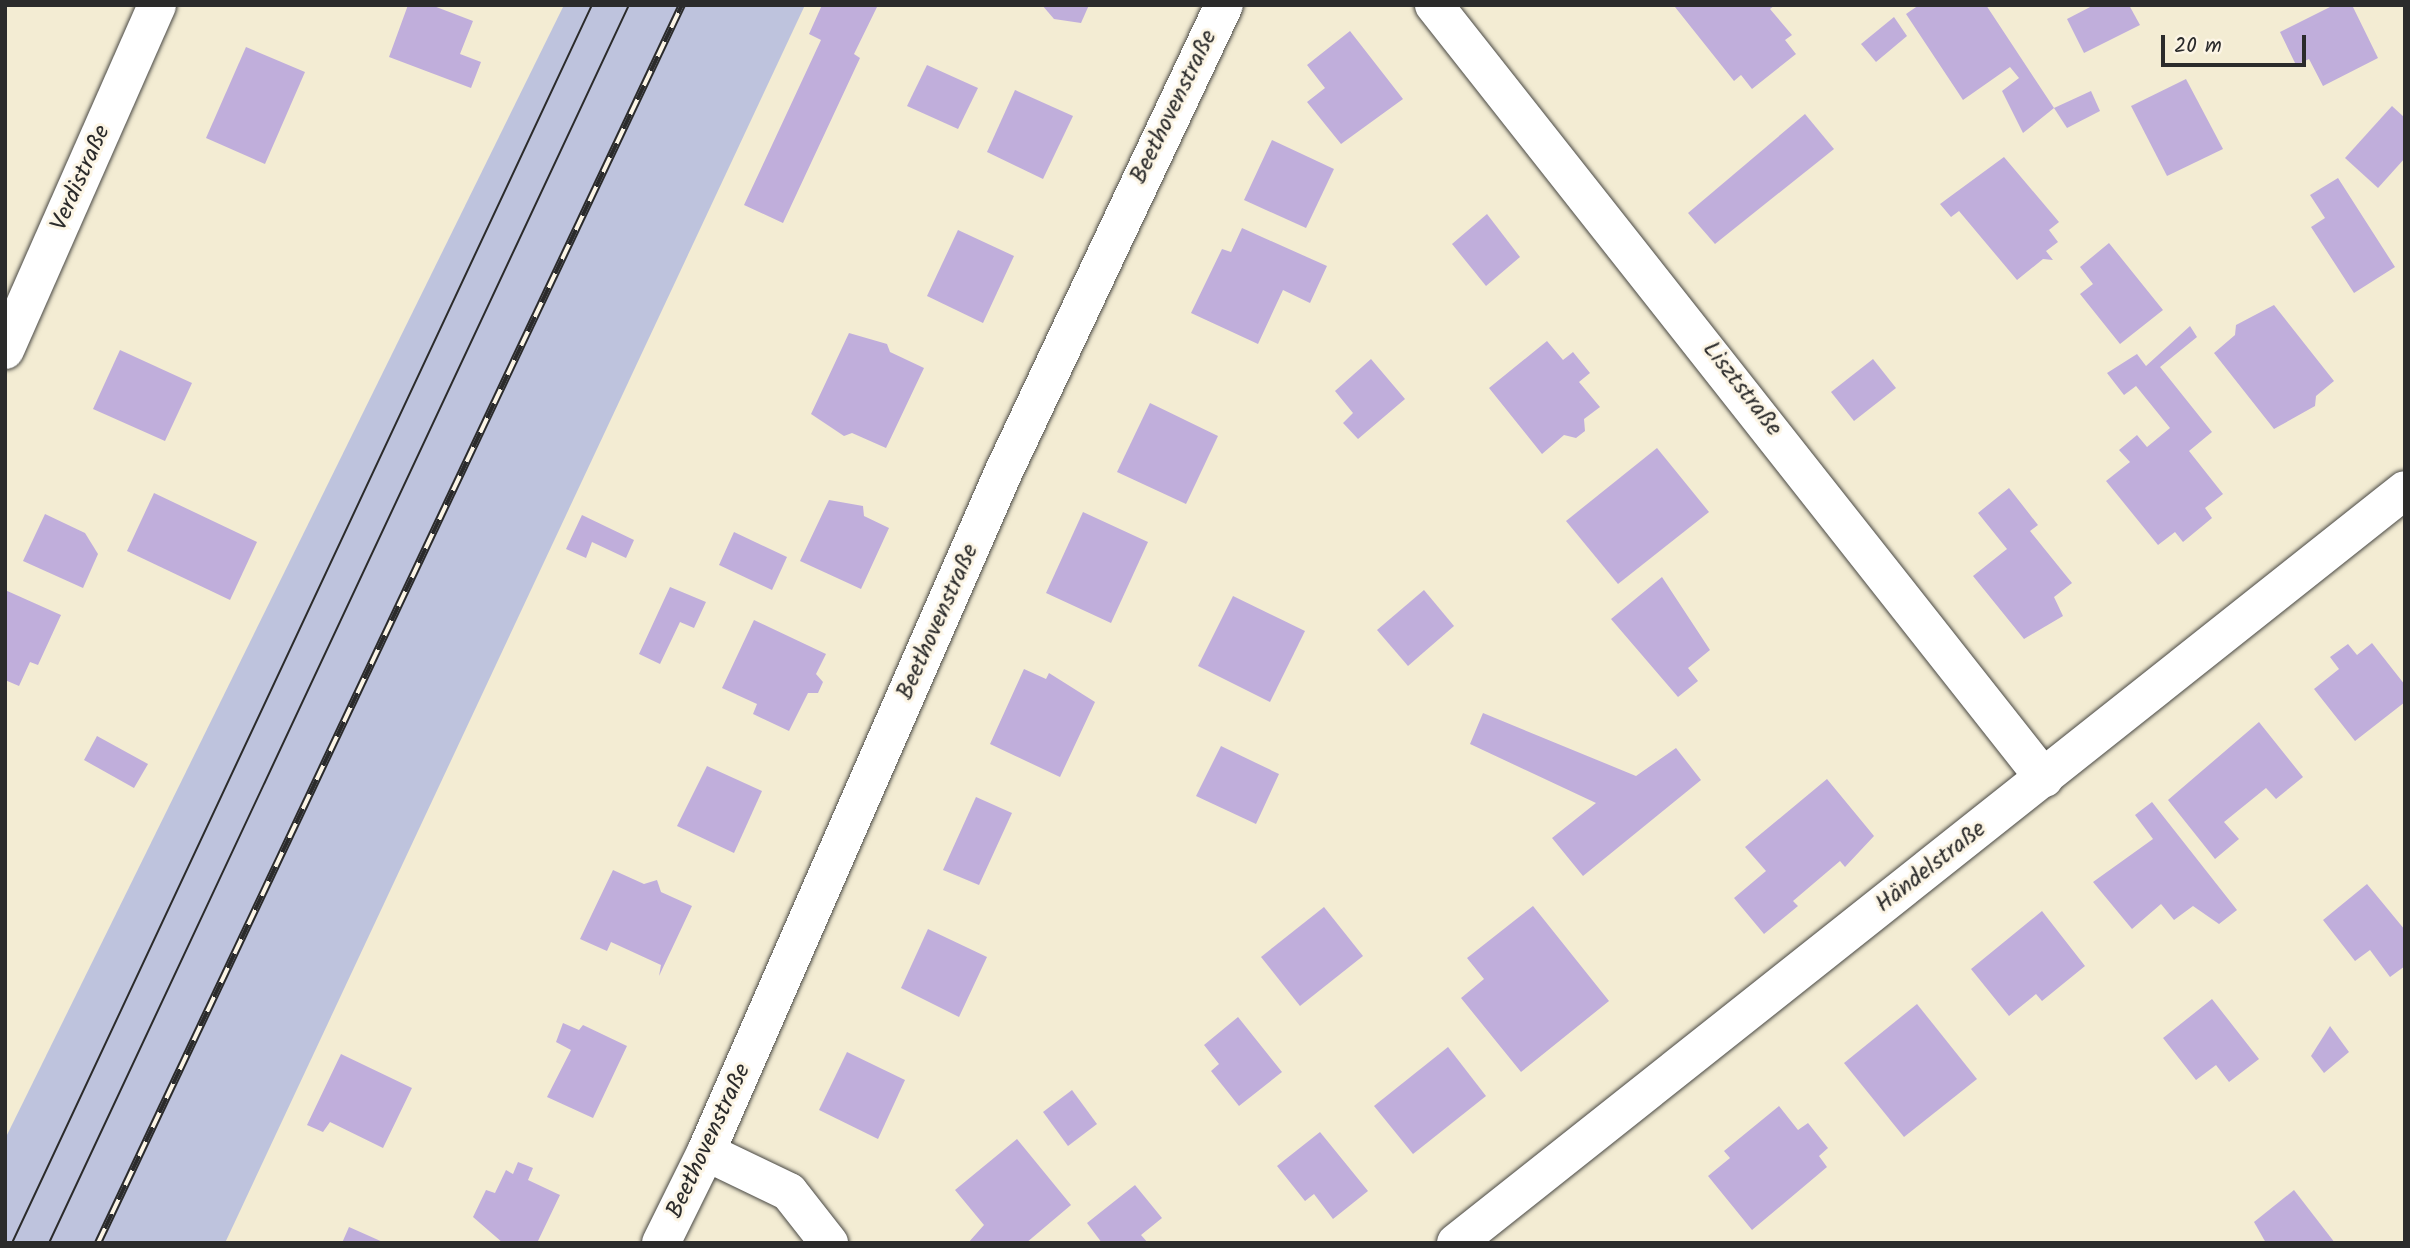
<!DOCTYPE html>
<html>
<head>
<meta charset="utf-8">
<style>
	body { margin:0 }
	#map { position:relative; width:2410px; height:1248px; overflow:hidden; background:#f3ecd3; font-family:Kalam,sans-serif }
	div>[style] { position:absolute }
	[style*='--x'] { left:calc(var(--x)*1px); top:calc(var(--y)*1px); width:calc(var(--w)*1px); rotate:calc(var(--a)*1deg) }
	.industrial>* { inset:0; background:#bec3dd }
	.building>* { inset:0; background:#c0aedb }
	.roads { filter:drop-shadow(0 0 2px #494844) drop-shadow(0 0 2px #494844) }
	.minor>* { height:38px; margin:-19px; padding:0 19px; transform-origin:19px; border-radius:19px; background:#fff }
	.tram>* { height:2px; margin:-1px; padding:0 1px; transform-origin:1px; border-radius:1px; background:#2b2b2b }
	.rail>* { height:8px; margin-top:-4px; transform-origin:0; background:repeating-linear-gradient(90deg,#fcf5e5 0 16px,#2b2b2b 0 32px); box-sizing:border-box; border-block:2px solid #2b2b2b }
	span { translate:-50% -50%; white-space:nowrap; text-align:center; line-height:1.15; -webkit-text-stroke:6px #fcf5e5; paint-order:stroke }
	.street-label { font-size:24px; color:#2b2b2b }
	.frame { position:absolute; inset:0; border:7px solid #2b2b2b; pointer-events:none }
	.scale { position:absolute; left:2161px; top:35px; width:145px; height:32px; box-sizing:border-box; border:4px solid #2b2b2b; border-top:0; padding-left:9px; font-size:21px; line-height:24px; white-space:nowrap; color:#2b2b2b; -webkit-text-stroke:5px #fcf5e5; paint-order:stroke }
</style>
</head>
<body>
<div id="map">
	<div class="industrial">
		<i style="clip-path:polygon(564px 5px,805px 5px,225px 1243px,5px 1243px,5px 1139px)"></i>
	</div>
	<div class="building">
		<i style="clip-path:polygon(408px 5px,431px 5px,473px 21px,460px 54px,481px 62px,471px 88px,389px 57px)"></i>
		<i style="clip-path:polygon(822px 5px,877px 7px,854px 54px,860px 58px,783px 223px,744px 205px,821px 40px,809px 34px)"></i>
		<i style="clip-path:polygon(1042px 5px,1089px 5px,1081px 23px,1054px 19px)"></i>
		<i style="clip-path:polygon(1775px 5px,1770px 9px,1792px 35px,1785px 40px,1796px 54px,1752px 89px,1741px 75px,1734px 81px,1675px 7px)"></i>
		<i style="clip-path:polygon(1919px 5px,1986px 5px,2054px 108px,2023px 133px,2002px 91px,2019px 78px,2010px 67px,1963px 100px,1906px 14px)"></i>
		<i style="clip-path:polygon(2094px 5px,2129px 5px,2140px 25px,2084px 53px,2067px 19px)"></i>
		<i style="clip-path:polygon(2334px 5px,2352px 5px,2378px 58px,2323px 86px,2309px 59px,2296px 65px,2280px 32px)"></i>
		<i style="clip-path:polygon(1894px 17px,1907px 36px,1876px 62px,1861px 44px)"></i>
		<i style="clip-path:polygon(1350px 31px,1403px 99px,1341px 144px,1307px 102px,1325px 88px,1307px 65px)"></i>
		<i style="clip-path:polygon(246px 47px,305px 72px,265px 164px,206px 138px)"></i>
		<i style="clip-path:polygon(927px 65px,978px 88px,958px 129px,907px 106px)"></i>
		<i style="clip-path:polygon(2186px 79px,2223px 149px,2167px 176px,2131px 106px)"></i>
		<i style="clip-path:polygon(1015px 90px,1073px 116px,1043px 179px,987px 152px)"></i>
		<i style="clip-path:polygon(2091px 91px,2100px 111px,2067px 128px,2054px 108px)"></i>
		<i style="clip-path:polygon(2392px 106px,2405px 118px,2405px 158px,2378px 188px,2345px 158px)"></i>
		<i style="clip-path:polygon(1805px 114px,1834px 149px,1715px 244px,1688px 213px)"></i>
		<i style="clip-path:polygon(1272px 140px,1334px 169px,1306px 228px,1244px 200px)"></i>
		<i style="clip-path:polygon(2004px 157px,2059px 222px,2049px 230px,2058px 242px,2046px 251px,2053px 260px,2043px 259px,2017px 280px,1959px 211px,1951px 217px,1940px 204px)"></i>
		<i style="clip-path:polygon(2338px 178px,2395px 267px,2354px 293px,2311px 227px,2325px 218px,2310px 195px)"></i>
		<i style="clip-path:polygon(1487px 214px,1520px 257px,1486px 286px,1452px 244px)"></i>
		<i style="clip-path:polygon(1242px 228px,1327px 266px,1310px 303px,1283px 290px,1258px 344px,1191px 313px,1222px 249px,1231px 252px)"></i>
		<i style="clip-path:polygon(958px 230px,1014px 256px,983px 323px,927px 296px)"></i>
		<i style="clip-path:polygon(2109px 243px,2163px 310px,2120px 344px,2080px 294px,2093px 284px,2080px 267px)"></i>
		<i style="clip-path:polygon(2274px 305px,2334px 381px,2316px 396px,2315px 406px,2274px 429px,2214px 353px,2235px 335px,2236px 325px)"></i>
		<i style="clip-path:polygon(2190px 326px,2197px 337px,2160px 367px,2212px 432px,2189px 451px,2223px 494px,2205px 508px,2212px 518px,2183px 542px,2175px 532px,2158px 545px,2106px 481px,2130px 462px,2119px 450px,2137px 435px,2147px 447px,2170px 428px,2136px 386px,2124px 395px,2107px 373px,2137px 354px,2146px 366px)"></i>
		<i style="clip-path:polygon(849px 333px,887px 344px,890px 352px,924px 368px,886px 448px,852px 433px,844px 436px,811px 414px)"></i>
		<i style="clip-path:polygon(1547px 341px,1563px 360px,1573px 352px,1590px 373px,1579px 382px,1600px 407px,1584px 419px,1585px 431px,1576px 438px,1564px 435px,1542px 454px,1489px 388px)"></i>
		<i style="clip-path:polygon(120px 350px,192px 383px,165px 441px,93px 409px)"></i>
		<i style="clip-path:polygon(1371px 359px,1405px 399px,1358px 439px,1343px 423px,1353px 413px,1335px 391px)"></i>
		<i style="clip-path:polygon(1873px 359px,1896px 388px,1854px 421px,1831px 392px)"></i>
		<i style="clip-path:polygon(1150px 403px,1218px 436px,1186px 504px,1117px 472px)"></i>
		<i style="clip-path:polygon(1657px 448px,1709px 512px,1618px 584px,1566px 521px)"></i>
		<i style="clip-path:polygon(2009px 488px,2038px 525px,2030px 531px,2072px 583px,2054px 597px,2063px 616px,2024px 639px,1973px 576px,2007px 549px,1978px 513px)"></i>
		<i style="clip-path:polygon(154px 493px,257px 542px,230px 600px,127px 551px)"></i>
		<i style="clip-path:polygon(829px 500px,863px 506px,864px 516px,889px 528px,861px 589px,800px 561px)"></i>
		<i style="clip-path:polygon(1083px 512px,1148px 542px,1111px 623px,1046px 593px)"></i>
		<i style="clip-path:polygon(45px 514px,85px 533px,98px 554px,83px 588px,23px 561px)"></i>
		<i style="clip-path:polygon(582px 515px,634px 540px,626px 558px,592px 542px,586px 558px,566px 549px)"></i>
		<i style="clip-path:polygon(734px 532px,787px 557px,772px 590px,719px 565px)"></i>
		<i style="clip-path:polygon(1662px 577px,1710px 650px,1688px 668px,1698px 681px,1678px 697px,1611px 619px)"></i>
		<i style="clip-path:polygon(670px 587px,706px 602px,694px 628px,680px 622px,660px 664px,639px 654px)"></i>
		<i style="clip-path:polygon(5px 590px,61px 615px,38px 665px,30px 662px,19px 686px,5px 680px)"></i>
		<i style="clip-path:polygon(1424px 590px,1454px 626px,1408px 666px,1377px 630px)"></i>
		<i style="clip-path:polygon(1233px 596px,1305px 631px,1270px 702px,1198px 666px)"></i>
		<i style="clip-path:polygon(754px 620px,826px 654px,816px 674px,823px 682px,818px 693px,808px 693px,789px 731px,753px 714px,757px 704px,722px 688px)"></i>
		<i style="clip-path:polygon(2372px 643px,2405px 685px,2405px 702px,2355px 741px,2314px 689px,2339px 669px,2330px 657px,2348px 644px,2357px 655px)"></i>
		<i style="clip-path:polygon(1024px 669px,1046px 679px,1049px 673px,1095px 702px,1060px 777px,990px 744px)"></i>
		<i style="clip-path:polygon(1483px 713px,1636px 776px,1676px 748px,1701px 780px,1583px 876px,1552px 838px,1596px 803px,1470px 744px)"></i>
		<i style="clip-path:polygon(2259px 722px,2303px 777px,2276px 799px,2266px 788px,2224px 822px,2239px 839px,2215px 859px,2168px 800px)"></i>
		<i style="clip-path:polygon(97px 736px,148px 764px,134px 788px,84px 760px)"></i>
		<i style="clip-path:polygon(1221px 746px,1279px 774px,1256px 824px,1196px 796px)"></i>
		<i style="clip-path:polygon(707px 766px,762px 791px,734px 853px,677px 826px)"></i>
		<i style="clip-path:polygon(1827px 779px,1874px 836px,1845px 867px,1840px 861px,1793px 901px,1798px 906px,1764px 934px,1734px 898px,1766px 871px,1745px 847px)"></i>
		<i style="clip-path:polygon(976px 797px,1012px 813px,979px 885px,943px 870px)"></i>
		<i style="clip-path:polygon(2152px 802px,2237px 910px,2219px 924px,2193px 906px,2174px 920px,2161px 904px,2132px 929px,2093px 882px,2153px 839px,2135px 815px)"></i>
		<i style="clip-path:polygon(613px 870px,644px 884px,657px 880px,661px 892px,692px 906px,659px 976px,661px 965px,611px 942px,607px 951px,580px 939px)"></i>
		<i style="clip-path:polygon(2367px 884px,2405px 930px,2405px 966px,2390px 977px,2370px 950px,2355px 961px,2323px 920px)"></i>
		<i style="clip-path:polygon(1533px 906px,1609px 1001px,1521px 1072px,1461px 998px,1484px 979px,1467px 958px)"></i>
		<i style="clip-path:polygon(1324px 907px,1363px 956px,1300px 1006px,1261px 957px)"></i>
		<i style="clip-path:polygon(2042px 911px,2085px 966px,2042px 1001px,2036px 994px,2009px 1016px,1971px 969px)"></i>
		<i style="clip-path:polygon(928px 929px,987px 957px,959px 1017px,901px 988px)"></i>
		<i style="clip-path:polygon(2212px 999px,2259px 1059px,2229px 1082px,2216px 1065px,2196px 1080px,2163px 1038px)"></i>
		<i style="clip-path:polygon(1917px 1004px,1977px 1079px,1904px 1137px,1844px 1063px)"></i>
		<i style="clip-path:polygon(1238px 1017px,1282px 1072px,1239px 1106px,1211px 1071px,1219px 1064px,1204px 1045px)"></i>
		<i style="clip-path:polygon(563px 1023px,579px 1030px,583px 1025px,627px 1046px,593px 1118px,547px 1097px,571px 1050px,556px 1042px)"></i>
		<i style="clip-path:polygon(2330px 1026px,2349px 1052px,2324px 1073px,2311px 1056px)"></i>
		<i style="clip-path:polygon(1448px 1047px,1486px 1096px,1413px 1154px,1374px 1106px)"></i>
		<i style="clip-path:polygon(847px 1052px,905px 1080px,878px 1139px,819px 1110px)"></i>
		<i style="clip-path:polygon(341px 1054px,412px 1088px,383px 1148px,330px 1122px,323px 1132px,307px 1125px)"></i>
		<i style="clip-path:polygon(1072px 1090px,1097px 1124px,1068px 1146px,1043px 1112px)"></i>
		<i style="clip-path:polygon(1779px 1106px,1798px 1130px,1808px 1123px,1828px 1148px,1819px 1156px,1827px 1167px,1752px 1230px,1708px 1176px,1730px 1158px,1724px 1151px)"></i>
		<i style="clip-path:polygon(1320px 1132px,1368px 1191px,1333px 1219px,1314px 1194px,1305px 1201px,1277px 1166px)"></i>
		<i style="clip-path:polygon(1017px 1139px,1071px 1205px,1026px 1243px,968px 1243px,984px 1225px,955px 1190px)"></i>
		<i style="clip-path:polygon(518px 1162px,533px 1168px,528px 1180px,560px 1195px,537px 1243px,503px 1243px,473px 1217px,486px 1190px,495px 1193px,506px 1170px,513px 1174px)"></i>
		<i style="clip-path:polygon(1135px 1185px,1162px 1218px,1141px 1235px,1148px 1243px,1102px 1243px,1087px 1223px)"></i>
		<i style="clip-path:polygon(2294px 1190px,2335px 1243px,2266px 1243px,2254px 1222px)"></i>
		<i style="clip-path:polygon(349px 1227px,385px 1243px,342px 1243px)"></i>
	</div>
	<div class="roads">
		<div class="minor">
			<i style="--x:1434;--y:5;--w:985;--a:51.72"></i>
			<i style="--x:5;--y:350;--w:377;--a:-66.2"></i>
			<i style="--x:706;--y:1152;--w:92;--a:25.7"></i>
			<i style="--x:789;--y:1192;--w:65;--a:51.9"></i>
			<i style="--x:661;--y:1243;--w:102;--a:-63.7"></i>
			<i style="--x:706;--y:1152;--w:743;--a:-66.37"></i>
			<i style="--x:1004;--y:471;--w:515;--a:-64.73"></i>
			<i style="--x:1456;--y:1243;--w:1211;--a:-38.43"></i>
		</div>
	</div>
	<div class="tram">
		<i style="--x:12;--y:1243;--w:1367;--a:-64.9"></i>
		<i style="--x:49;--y:1243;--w:1367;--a:-64.9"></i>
	</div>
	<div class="rail">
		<i style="--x:98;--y:1243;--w:1369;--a:-64.75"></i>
	</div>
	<div class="street-label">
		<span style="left:1174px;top:107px;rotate:-64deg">Beethovenstraße</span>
		<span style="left:81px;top:178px;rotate:-66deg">Verdistraße</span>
		<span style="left:1742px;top:389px;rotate:52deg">Lisztstraße</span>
		<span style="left:938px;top:622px;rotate:-66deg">Beethovenstraße</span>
		<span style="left:1931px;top:867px;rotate:-38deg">Händelstraße</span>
		<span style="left:709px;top:1141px;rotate:-65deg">Beethovenstraße</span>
	</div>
	<div class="frame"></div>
	<div class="scale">20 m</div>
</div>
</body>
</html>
